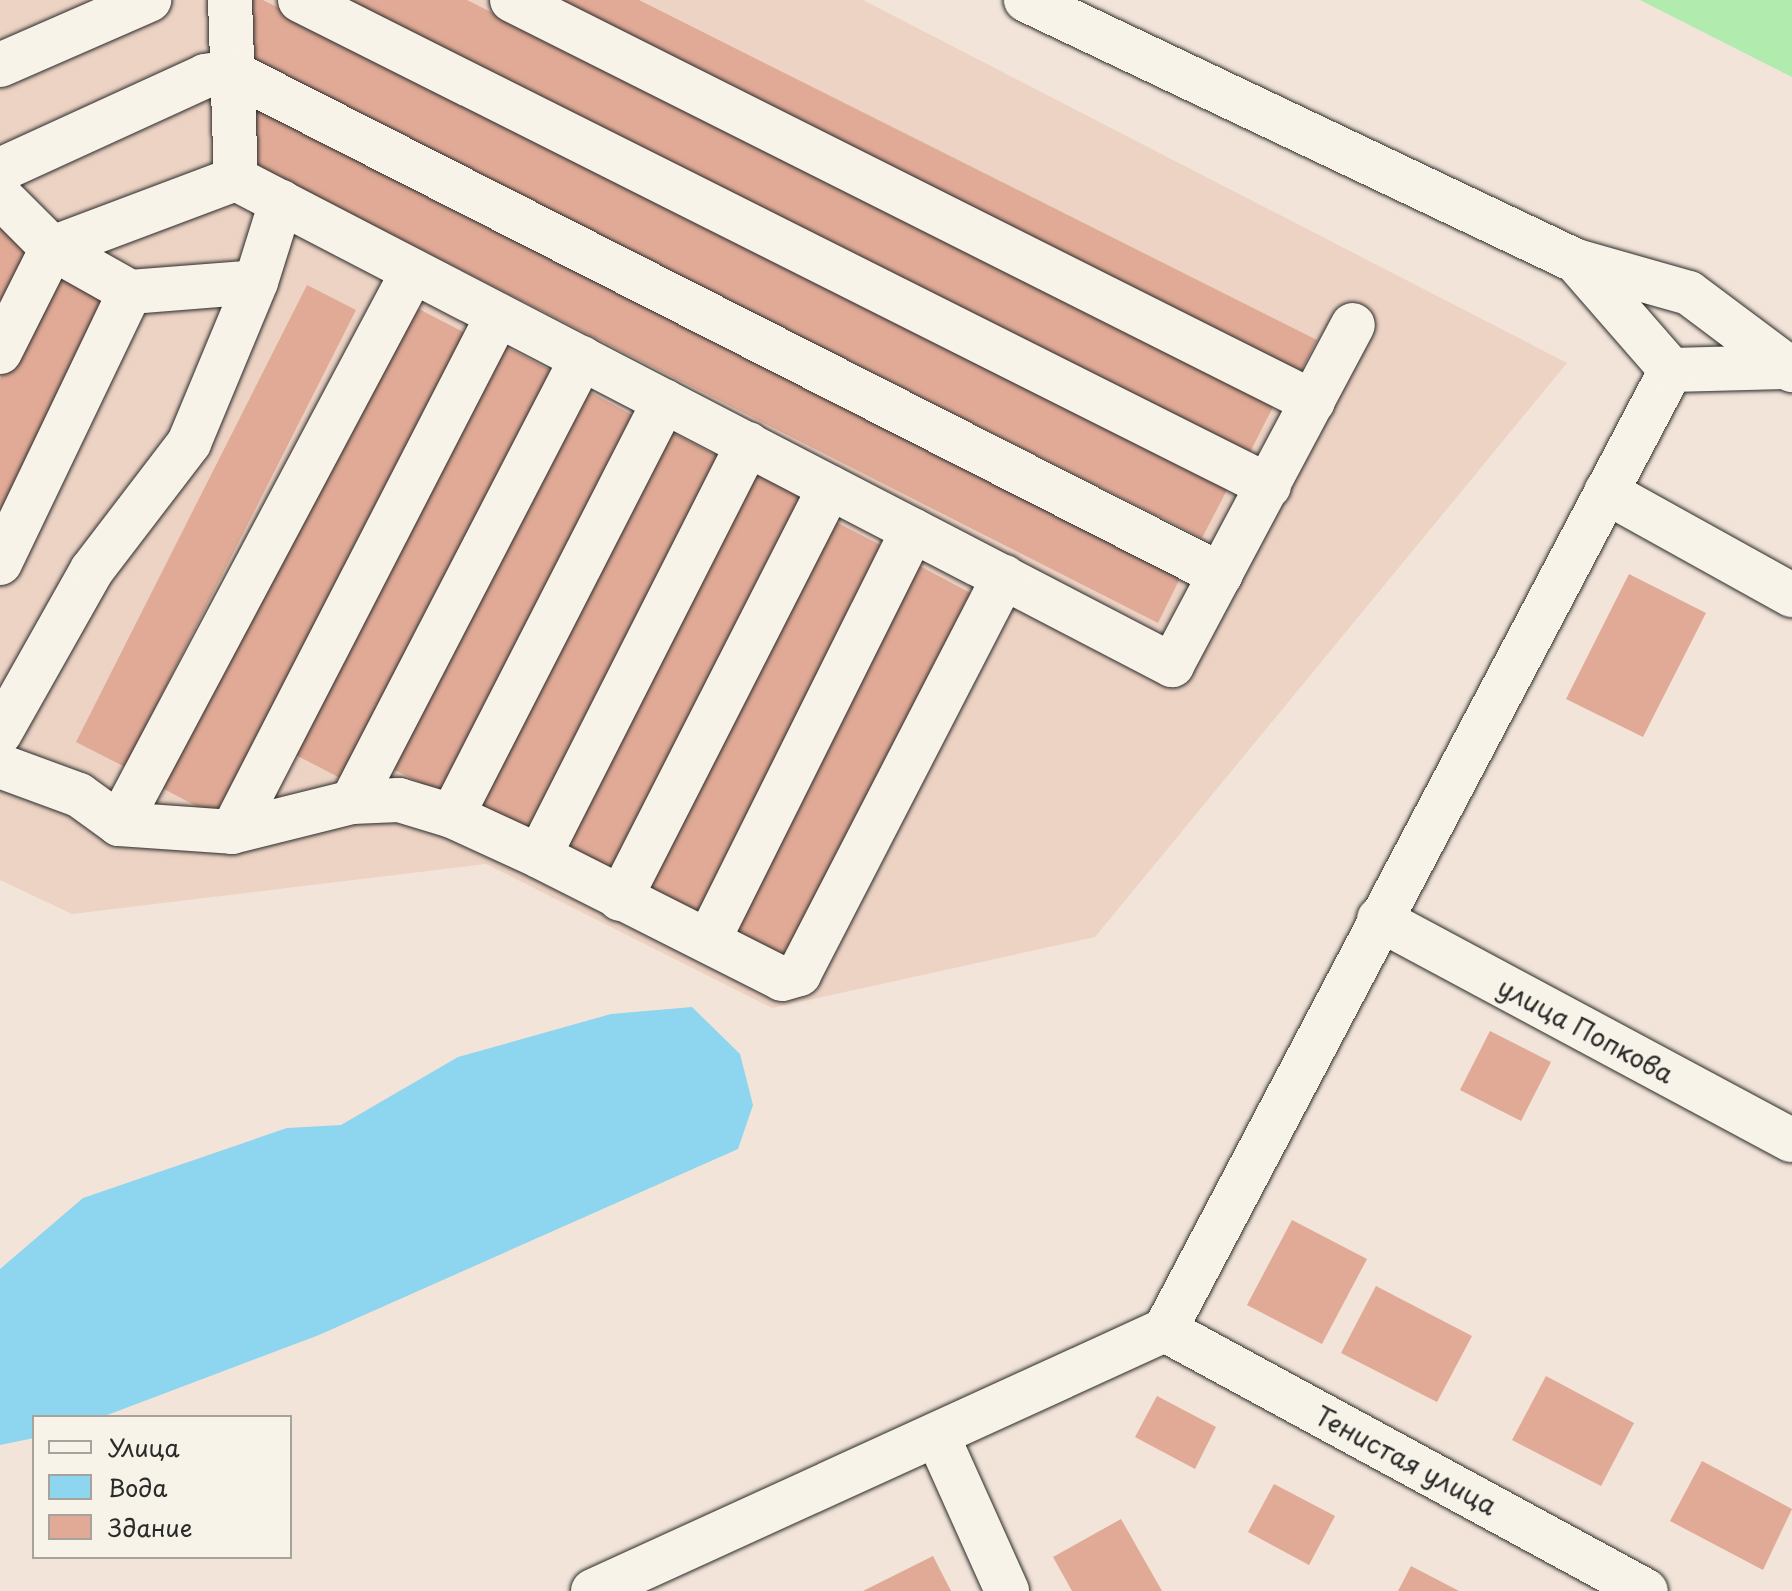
<!DOCTYPE html>
<html>
<head>
<meta charset="utf-8">
<style>
	body { margin:0 }
	#map { position:relative; width:1792px; height:1591px; overflow:hidden; background:#f2e4d8; font-family:"Playpen Sans",sans-serif }
	div>[style] { position:absolute }
	[style*='--x'] { left:calc(var(--x)*1px); top:calc(var(--y)*1px); width:calc(var(--w)*1px); rotate:calc(var(--a)*1deg) }
	.built>* { inset:0; background:#edd3c4 }
	.green>* { inset:0; background:#b2ebae }
	.water>* { inset:0; background:#8ed5f0 }
	.building>* { inset:0; background:#e0aa96 }
	.roads { filter:drop-shadow(0 0 2px #2b2b2b) drop-shadow(0 0 2px #2b2b2b) }
	.minor>* { height:44px; margin:-22px; padding:0 22px; transform-origin:22px; border-radius:22px; background:#f7f3e8 }
	span { translate:-50% -50%; white-space:nowrap; text-align:center; line-height:1.15; -webkit-text-stroke:7px #f7f3e8; paint-order:stroke }
	.street-label { font-size:26px; color:#2b2b2b }
	.legend { position:absolute; left:32px; top:1415px; width:260px; height:144px; box-sizing:border-box; background:#f7f3e8; border:2px solid #a5a39c; margin:0; padding:10px 14px; list-style:none; font-size:24px; color:#2b2b2b }
	.legend li { display:flex; align-items:center; gap:16px; height:40px }
	.legend b { width:40px; border:2px solid #a5a39c }
</style>
</head>
<body>
<div id="map">
	<div class="built">
		<i style="clip-path:polygon(0 0,863px 0,1567px 363px,1095px 937px,772px 1008px,486px 864px,72px 914px,0 880px)"></i>
	</div>
	<div class="green">
		<i style="clip-path:polygon(1640px 0,1792px 0,1792px 77px)"></i>
	</div>
	<div class="water">
		<i style="clip-path:polygon(692px 1007px,740px 1054px,753px 1105px,738px 1149px,319px 1335px,102px 1417px,34px 1417px,34px 1438px,0 1445px,0 1269px,83px 1198px,287px 1128px,341px 1125px,458px 1057px,611px 1014px)"></i>
	</div>
	<div class="building">
		<i style="clip-path:polygon(250px 0,263px 0,1229px 486px,1202px 538px,253px 62px)"></i>
		<i style="clip-path:polygon(342px 0,467px 0,1274px 405px,1249px 454px)"></i>
		<i style="clip-path:polygon(551px 0,639px 0,1317px 340px,1299px 375px)"></i>
		<i style="clip-path:polygon(255px 102px,1184px 570px,1158px 623px,258px 167px)"></i>
		<i style="clip-path:polygon(0 221px,28px 248px,0 303px)"></i>
		<i style="clip-path:polygon(54px 271px,114px 301px,0 529px,0 379px)"></i>
		<i style="clip-path:polygon(307px 285px,356px 310px,125px 767px,76px 742px)"></i>
		<i style="clip-path:polygon(415px 307px,469px 335px,215px 816px,162px 788px)"></i>
		<i style="clip-path:polygon(502px 345px,554px 372px,342px 779px,290px 752px)"></i>
		<i style="clip-path:polygon(588px 391px,638px 418px,440px 793px,389px 767px)"></i>
		<i style="clip-path:polygon(667px 430px,720px 457px,525px 836px,472px 809px)"></i>
		<i style="clip-path:polygon(750px 471px,809px 502px,611px 877px,552px 846px)"></i>
		<i style="clip-path:polygon(836px 522px,892px 551px,697px 920px,642px 891px)"></i>
		<i style="clip-path:polygon(918px 565px,976px 596px,784px 961px,726px 930px)"></i>
		<i style="clip-path:polygon(1629px 574px,1706px 613px,1643px 737px,1566px 699px)"></i>
		<i style="clip-path:polygon(1490px 1031px,1551px 1062px,1521px 1121px,1460px 1090px)"></i>
		<i style="clip-path:polygon(1292px 1220px,1367px 1259px,1322px 1344px,1247px 1305px)"></i>
		<i style="clip-path:polygon(1376px 1286px,1472px 1336px,1437px 1402px,1341px 1353px)"></i>
		<i style="clip-path:polygon(1546px 1376px,1634px 1423px,1601px 1486px,1512px 1440px)"></i>
		<i style="clip-path:polygon(1157px 1396px,1216px 1427px,1195px 1469px,1135px 1437px)"></i>
		<i style="clip-path:polygon(1702px 1461px,1792px 1509px,1763px 1570px,1670px 1521px)"></i>
		<i style="clip-path:polygon(1274px 1484px,1335px 1516px,1309px 1565px,1248px 1532px)"></i>
		<i style="clip-path:polygon(1121px 1519px,1162px 1591px,1072px 1591px,1053px 1557px)"></i>
		<i style="clip-path:polygon(933px 1556px,951px 1591px,863px 1591px)"></i>
		<i style="clip-path:polygon(1411px 1566px,1459px 1591px,1398px 1591px)"></i>
	</div>
	<div class="roads">
		<div class="minor">
			<i style="--x:230;--y:0;--w:179;--a:88.1"></i>
			<i style="--x:236;--y:179;--w:1055;--a:27.44"></i>
			<i style="--x:1172;--y:665;--w:385;--a:-62"></i>
			<i style="--x:300;--y:0;--w:1084;--a:26.64"></i>
			<i style="--x:512;--y:0;--w:896;--a:26.65"></i>
			<i style="--x:0;--y:65;--w:163;--a:-23.6"></i>
			<i style="--x:0;--y:170;--w:226;--a:-24.6"></i>
			<i style="--x:205;--y:76;--w:26;--a:-9"></i>
			<i style="--x:231;--y:72;--w:1110;--a:26.93"></i>
			<i style="--x:0;--y:196;--w:74;--a:45"></i>
			<i style="--x:52;--y:248;--w:90;--a:29.4"></i>
			<i style="--x:130;--y:292;--w:126;--a:-4.5"></i>
			<i style="--x:1576;--y:261;--w:117;--a:15.8"></i>
			<i style="--x:1689;--y:293;--w:129;--a:36.8"></i>
			<i style="--x:0;--y:352;--w:116;--a:-63.4"></i>
			<i style="--x:52;--y:248;--w:197;--a:-20.6"></i>
			<i style="--x:1671;--y:370;--w:114;--a:-1.5"></i>
			<i style="--x:1606;--y:492;--w:213;--a:29"></i>
			<i style="--x:0;--y:563;--w:301;--a:-64.4"></i>
			<i style="--x:0;--y:733;--w:187;--a:-60.6"></i>
			<i style="--x:92;--y:570;--w:160;--a:-52.6"></i>
			<i style="--x:189;--y:443;--w:174;--a:-67.4"></i>
			<i style="--x:256;--y:282;--w:84;--a:-72.6"></i>
			<i style="--x:0;--y:766;--w:84;--a:20.2"></i>
			<i style="--x:79;--y:795;--w:49;--a:35.9"></i>
			<i style="--x:119;--y:824;--w:113;--a:4"></i>
			<i style="--x:232;--y:832;--w:124;--a:-14"></i>
			<i style="--x:352;--y:802;--w:47;--a:-2.4"></i>
			<i style="--x:399;--y:800;--w:55;--a:16.8"></i>
			<i style="--x:452;--y:816;--w:96;--a:24.7"></i>
			<i style="--x:539;--y:856;--w:272;--a:26.8"></i>
			<i style="--x:782;--y:979;--w:18;--a:-16"></i>
			<i style="--x:799;--y:974;--w:447;--a:-62.7"></i>
			<i style="--x:352;--y:802;--w:500;--a:-62.62"></i>
			<i style="--x:452;--y:816;--w:466;--a:-62.9"></i>
			<i style="--x:119;--y:824;--w:626;--a:-62"></i>
			<i style="--x:232;--y:832;--w:581;--a:-62.77"></i>
			<i style="--x:539;--y:856;--w:462;--a:-63.1"></i>
			<i style="--x:620;--y:899;--w:462;--a:-63"></i>
			<i style="--x:1379;--y:919;--w:468;--a:28.2"></i>
			<i style="--x:708;--y:941;--w:459;--a:-63.5"></i>
			<i style="--x:1165;--y:1330;--w:547;--a:28.49"></i>
			<i style="--x:937;--y:1435;--w:171;--a:65.8"></i>
			<i style="--x:593;--y:1591;--w:629;--a:-24.53"></i>
			<i style="--x:1165;--y:1330;--w:1085;--a:-62.21"></i>
			<i style="--x:1671;--y:370;--w:145;--a:-131.1"></i>
			<i style="--x:1576;--y:261;--w:609;--a:-154.61"></i>
		</div>
	</div>
	<div class="street-label">
		<span style="left:1586px;top:1030px;rotate:28deg">улица Попкова</span>
		<span style="left:1406px;top:1460px;rotate:28deg">Тенистая улица</span>
	</div>
	<ul class="legend">
	<li><b style="height:10px;background:#f7f3e8"></b>Улица</li>
	<li><b style="height:22px;background:#8ed5f0"></b>Вода</li>
	<li><b style="height:22px;background:#e0aa96"></b>Здание</li>
	</ul>
</div>
</body>
</html>
